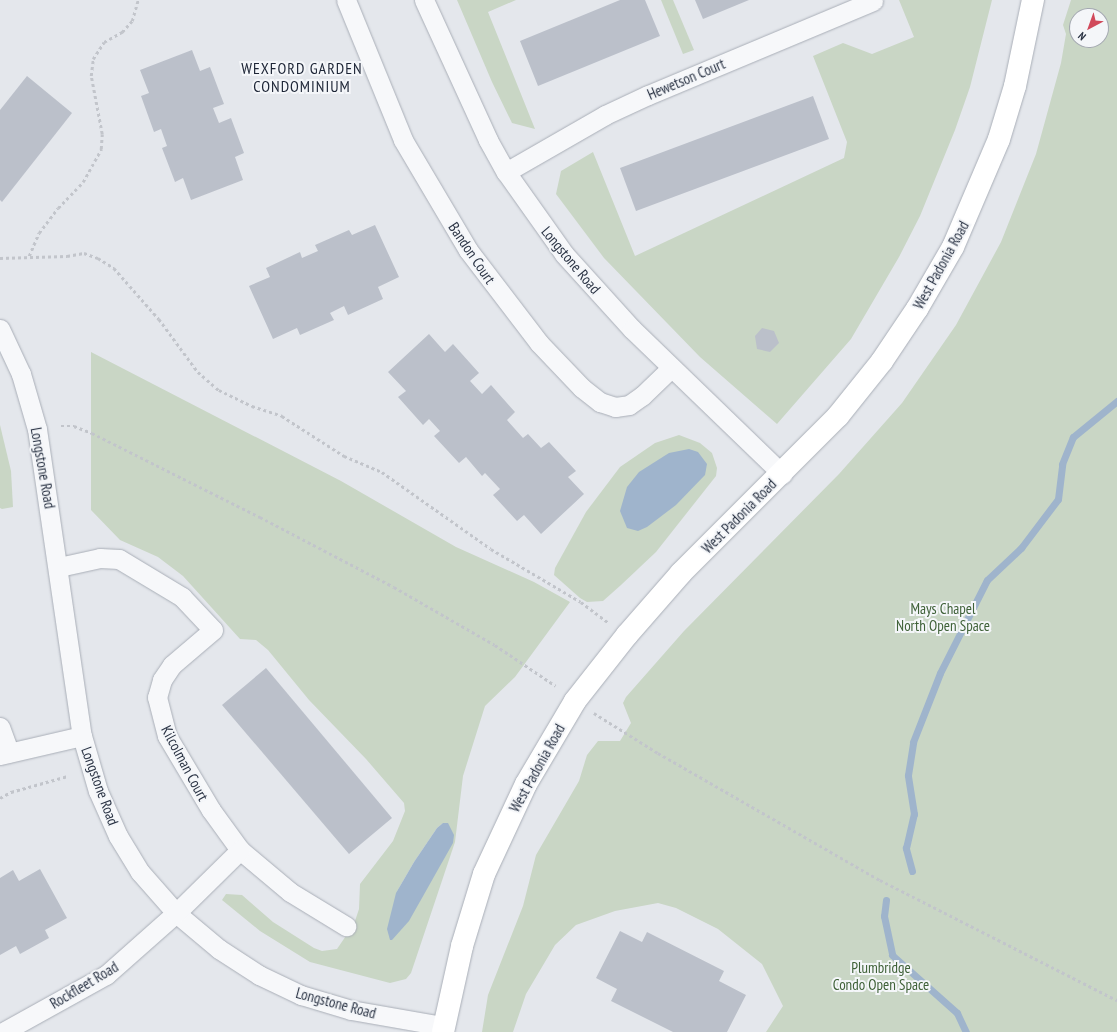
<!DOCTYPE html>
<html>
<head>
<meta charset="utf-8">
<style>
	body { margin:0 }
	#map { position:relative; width:1117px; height:1032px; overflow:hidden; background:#e4e7ec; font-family:"PT Sans Narrow",sans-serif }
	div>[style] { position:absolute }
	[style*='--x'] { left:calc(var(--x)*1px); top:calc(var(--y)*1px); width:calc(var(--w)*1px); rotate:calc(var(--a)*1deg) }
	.green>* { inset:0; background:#c9d6c5 }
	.water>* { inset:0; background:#9fb4cc }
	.stream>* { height:7px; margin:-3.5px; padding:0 3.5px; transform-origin:3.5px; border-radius:3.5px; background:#9fb4cc }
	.building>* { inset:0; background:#bbc0ca }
	.path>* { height:2.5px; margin-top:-1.25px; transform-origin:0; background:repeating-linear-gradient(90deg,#c2c5cb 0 3px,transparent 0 6px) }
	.roads { filter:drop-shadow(0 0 1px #a9aeb7) drop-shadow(0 0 1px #a9aeb7) }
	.minor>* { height:19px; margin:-9.5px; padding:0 9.5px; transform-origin:9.5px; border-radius:9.5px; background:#f7f8fa }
	.secondary>* { height:22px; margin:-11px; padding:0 11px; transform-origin:11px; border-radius:11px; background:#fff }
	span { translate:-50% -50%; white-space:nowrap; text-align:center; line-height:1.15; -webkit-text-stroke:4px #f4f6f9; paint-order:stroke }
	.street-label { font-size:15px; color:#2b3445 }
	.park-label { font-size:15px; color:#3f6138 }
	.neighbourhood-label { font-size:16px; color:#1d2536; letter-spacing:1px }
	.north { position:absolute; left:1069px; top:8px; width:40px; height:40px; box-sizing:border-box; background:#f4f6f9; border:1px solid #a4a8b1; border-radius:50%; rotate:221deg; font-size:11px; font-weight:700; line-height:16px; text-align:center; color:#2b3445 }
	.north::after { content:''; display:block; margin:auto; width:14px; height:18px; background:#d1495b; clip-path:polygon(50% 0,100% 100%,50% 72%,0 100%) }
</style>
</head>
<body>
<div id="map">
	<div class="green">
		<i style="clip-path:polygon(457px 0,516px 0,488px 12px,535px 129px,512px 123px,492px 82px)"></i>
		<i style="clip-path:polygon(661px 0,673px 0,694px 50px,683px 54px)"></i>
		<i style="clip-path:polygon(899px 0,992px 0,970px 87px,955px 130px,920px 216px,899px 257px,851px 339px,777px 424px,700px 357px,604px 258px,556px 194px,561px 171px,593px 152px,635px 256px,844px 158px,847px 142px,813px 56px,843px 43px,872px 54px,914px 37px)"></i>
		<i style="clip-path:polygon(evenodd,1071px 0,1117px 0,1117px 1032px,766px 1032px,783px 1006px,762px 964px,718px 929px,676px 908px,658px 903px,615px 911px,576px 925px,555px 945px,526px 994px,513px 1032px,482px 1032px,488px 995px,523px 906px,536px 855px,579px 781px,587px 755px,598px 741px,620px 741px,631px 723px,623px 703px,626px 697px,684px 631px,839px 474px,902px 403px,956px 325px,1001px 242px,1036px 154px,1061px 63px,1066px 34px,1063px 25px,1071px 0,1077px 16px,1101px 16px,1101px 40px,1077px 40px,1077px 16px)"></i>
		<i style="clip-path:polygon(evenodd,91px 352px,341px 481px,456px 547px,534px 582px,570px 602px,515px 677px,485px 706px,463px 776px,455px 842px,411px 973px,406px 979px,390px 983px,310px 962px,260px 931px,222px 900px,226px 894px,242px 895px,273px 922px,314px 948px,322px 951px,337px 949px,354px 924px,359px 909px,360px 884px,393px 841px,405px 811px,404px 803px,366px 759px,309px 700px,268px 650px,256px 640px,240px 639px,183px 576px,158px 557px,120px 540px,91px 510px,91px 352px,443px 823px,396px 893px,414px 862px,437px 828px,443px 823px)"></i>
		<i style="clip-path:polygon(0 425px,11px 471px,13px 507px,2px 509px,0 508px)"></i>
		<i style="clip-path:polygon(679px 435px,700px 443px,712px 453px,717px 468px,716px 476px,656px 552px,621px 585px,603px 601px,587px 602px,580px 598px,554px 575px,555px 568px,586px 512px,620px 467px,655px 443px)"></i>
	</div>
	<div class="water">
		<i style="clip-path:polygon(689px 449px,698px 452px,707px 464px,705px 475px,676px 505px,647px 527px,638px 531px,627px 528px,620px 511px,627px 487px,639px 472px,669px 453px)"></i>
		<i style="clip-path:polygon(443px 823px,448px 823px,454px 835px,453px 843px,409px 921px,392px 940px,390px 940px,387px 929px,396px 893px,414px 862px,437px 828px)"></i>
	</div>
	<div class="stream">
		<i style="--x:912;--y:871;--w:24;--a:-105"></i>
		<i style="--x:906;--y:848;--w:35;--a:-77"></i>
		<i style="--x:914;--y:814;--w:39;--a:-99"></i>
		<i style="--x:908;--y:775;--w:33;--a:-81"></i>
		<i style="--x:913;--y:742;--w:74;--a:-68.6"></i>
		<i style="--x:940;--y:673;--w:104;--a:-63.2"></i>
		<i style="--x:987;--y:580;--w:47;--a:-43.3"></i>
		<i style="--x:1021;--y:548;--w:61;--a:-52.9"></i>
		<i style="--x:1058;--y:499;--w:35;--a:-83"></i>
		<i style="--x:1062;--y:464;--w:29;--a:-68"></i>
		<i style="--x:1073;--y:437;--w:57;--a:-39.3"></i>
		<i style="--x:886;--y:900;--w:16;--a:97"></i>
		<i style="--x:884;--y:916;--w:40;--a:78"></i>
		<i style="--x:892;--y:955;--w:87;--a:41.7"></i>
		<i style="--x:957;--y:1013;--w:21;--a:65"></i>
	</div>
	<div class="building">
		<i style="clip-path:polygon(620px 0,645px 0,660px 36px,538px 86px,520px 41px)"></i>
		<i style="clip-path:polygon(695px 0,749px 0,703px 19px)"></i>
		<i style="clip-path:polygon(192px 50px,200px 71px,210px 67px,224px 104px,213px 108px,219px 123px,231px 118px,244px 153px,235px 157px,243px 180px,191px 200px,183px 178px,175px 182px,162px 148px,167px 146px,161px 129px,154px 132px,141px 96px,149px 93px,140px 70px)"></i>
		<i style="clip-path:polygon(27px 76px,72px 113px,2px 202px,0 200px,0 110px)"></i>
		<i style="clip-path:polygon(813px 96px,829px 139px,636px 211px,620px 168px)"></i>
		<i style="clip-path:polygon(375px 225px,399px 277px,378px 287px,383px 299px,348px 315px,344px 306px,330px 313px,334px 320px,300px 335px,297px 328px,273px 339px,249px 286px,270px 277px,266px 268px,300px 252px,302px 258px,318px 251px,315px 245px,349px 230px,352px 235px)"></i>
		<i style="clip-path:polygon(762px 328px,774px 331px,779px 343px,770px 352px,757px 349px,755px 336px)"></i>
		<i style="clip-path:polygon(429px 334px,445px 352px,453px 344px,479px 373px,470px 381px,482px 394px,491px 385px,515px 412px,507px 420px,523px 438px,528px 434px,541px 448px,549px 442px,576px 471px,568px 477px,584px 494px,541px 534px,524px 515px,517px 521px,493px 495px,500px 489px,485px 473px,482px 476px,466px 457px,459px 463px,434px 436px,440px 431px,429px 419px,423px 425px,398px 397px,406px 391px,388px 372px)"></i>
		<i style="clip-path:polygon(266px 668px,392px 818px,349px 854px,222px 705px)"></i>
		<i style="clip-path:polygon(40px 869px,67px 918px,45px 930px,49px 938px,20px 954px,16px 946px,0 955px,0 878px,13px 870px,19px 881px)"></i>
		<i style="clip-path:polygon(620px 931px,642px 942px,647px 932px,724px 971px,719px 981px,746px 995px,727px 1032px,673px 1032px,611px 1001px,617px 989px,596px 978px)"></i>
	</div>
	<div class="path">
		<i style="--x:29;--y:256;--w:25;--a:-67"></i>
		<i style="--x:39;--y:233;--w:31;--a:-53"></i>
		<i style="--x:58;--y:208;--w:36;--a:-46"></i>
		<i style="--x:83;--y:182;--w:38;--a:-61"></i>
		<i style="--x:101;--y:149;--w:15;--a:-86"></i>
		<i style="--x:102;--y:134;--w:59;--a:-100.7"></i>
		<i style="--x:91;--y:76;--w:17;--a:-83"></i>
		<i style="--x:93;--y:59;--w:20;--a:-57"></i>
		<i style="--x:104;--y:42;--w:21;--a:-29"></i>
		<i style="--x:122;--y:32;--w:15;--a:-48"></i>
		<i style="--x:132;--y:21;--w:22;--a:-74"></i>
		<i style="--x:0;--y:258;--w:67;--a:-1.7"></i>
		<i style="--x:67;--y:256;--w:17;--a:-10"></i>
		<i style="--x:84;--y:253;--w:15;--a:20"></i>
		<i style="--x:98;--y:258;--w:19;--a:32"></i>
		<i style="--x:114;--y:268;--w:68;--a:48.6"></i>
		<i style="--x:159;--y:319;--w:66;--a:53.7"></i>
		<i style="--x:198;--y:372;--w:28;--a:41"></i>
		<i style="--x:219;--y:390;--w:37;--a:26"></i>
		<i style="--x:252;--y:406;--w:32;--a:18"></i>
		<i style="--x:282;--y:416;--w:74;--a:32.8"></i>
		<i style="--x:344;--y:456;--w:41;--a:22.8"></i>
		<i style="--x:382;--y:472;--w:133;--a:35.2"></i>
		<i style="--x:491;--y:549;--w:104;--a:30.5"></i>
		<i style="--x:581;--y:602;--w:34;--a:37"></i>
		<i style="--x:61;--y:426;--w:13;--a:0"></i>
		<i style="--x:74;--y:426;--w:19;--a:21"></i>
		<i style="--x:92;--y:433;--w:188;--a:26.6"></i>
		<i style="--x:260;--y:517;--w:151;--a:27.6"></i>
		<i style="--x:394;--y:587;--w:116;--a:29.9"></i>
		<i style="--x:495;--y:645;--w:73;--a:33.9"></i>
		<i style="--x:594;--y:713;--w:75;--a:32"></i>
		<i style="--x:658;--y:753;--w:256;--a:29.8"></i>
		<i style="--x:880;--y:880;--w:266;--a:26.9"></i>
		<i style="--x:0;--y:798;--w:13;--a:-29"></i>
		<i style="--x:11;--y:792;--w:59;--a:-15.7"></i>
	</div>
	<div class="roads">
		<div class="minor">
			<i style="--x:346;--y:0;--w:151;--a:67.8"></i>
			<i style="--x:403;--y:140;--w:128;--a:59.4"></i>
			<i style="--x:468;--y:250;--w:117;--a:52.6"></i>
			<i style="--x:539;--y:343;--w:62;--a:46.3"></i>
			<i style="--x:582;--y:388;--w:23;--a:38"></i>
			<i style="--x:600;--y:402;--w:16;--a:18"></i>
			<i style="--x:615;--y:407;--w:14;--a:-8"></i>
			<i style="--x:629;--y:405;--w:16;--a:-35"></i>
			<i style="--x:642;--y:396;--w:40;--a:-44"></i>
			<i style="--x:424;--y:0;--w:154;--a:65.4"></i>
			<i style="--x:488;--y:140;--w:37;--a:61"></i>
			<i style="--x:506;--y:172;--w:100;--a:54.7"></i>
			<i style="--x:564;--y:254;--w:101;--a:47.8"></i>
			<i style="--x:632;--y:329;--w:209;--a:44"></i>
			<i style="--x:506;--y:172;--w:114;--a:-29.9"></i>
			<i style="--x:605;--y:115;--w:47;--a:-24.9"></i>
			<i style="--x:648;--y:95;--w:244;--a:-22.7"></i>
			<i style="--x:0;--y:329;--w:50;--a:65"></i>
			<i style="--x:21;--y:374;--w:57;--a:73.8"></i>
			<i style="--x:37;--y:429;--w:310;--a:81.7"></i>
			<i style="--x:82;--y:736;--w:57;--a:73.8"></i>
			<i style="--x:98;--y:791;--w:49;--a:66"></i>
			<i style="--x:118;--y:836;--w:42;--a:58.6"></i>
			<i style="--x:140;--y:872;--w:55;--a:48.7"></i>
			<i style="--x:176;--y:913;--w:56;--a:39.9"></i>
			<i style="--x:219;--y:949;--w:48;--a:33"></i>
			<i style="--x:259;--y:975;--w:47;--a:25.5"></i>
			<i style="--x:301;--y:995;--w:52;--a:16.7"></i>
			<i style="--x:351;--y:1010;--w:93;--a:9.9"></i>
			<i style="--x:59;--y:567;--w:42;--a:-12.4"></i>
			<i style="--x:100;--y:558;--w:19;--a:3"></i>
			<i style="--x:119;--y:559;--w:74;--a:31.1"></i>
			<i style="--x:182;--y:597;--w:45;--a:46.8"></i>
			<i style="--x:213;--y:630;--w:54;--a:139.5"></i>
			<i style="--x:172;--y:665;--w:18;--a:124"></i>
			<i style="--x:162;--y:680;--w:18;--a:106"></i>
			<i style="--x:157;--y:697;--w:40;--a:75.6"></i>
			<i style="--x:167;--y:736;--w:86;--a:59.3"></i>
			<i style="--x:211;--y:810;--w:49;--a:54.1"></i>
			<i style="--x:240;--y:850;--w:65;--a:40"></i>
			<i style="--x:290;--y:892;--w:66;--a:31.3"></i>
			<i style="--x:0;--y:727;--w:27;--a:70"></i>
			<i style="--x:0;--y:755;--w:84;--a:-13"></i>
			<i style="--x:3;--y:1032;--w:118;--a:-29"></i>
			<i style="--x:106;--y:975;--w:94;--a:-41.5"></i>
			<i style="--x:176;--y:913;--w:90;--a:-44.5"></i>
		</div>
		<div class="secondary">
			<i style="--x:443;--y:1032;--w:88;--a:-77.5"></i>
			<i style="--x:462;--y:946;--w:75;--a:-73"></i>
			<i style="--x:484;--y:874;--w:99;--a:-65"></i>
			<i style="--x:526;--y:784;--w:96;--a:-59.4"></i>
			<i style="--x:575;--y:701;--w:84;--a:-51.8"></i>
			<i style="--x:627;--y:635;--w:82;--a:-48.9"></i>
			<i style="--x:681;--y:573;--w:222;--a:-45"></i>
			<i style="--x:838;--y:416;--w:70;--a:-51.3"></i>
			<i style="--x:882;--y:361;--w:63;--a:-56.1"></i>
			<i style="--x:917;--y:309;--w:72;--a:-59.9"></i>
			<i style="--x:953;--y:247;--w:117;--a:-66.9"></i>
			<i style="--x:999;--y:139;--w:55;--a:-73.2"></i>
			<i style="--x:1015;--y:86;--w:88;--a:-78.2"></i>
		</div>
	</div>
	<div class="street-label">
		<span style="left:686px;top:79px;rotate:-23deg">Hewetson Court</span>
		<span style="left:472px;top:253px;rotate:56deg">Bandon Court</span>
		<span style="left:571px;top:260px;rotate:50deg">Longstone Road</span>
		<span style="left:941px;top:265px;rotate:-61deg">West Padonia Road</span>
		<span style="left:43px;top:468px;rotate:80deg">Longstone Road</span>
		<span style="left:739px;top:516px;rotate:-45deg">West Padonia Road</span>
		<span style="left:185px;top:763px;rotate:62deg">Kilcolman Court</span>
		<span style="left:537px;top:768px;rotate:-61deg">West Padonia Road</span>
		<span style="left:100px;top:786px;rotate:70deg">Longstone Road</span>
		<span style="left:84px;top:985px;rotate:-31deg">Rockfleet Road</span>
		<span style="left:336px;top:1003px;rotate:15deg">Longstone Road</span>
	</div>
	<div class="park-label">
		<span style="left:943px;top:617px">Mays Chapel<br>North Open Space</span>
		<span style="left:881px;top:976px">Plumbridge<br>Condo Open Space</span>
	</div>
	<div class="neighbourhood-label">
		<span style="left:302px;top:77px">WEXFORD GARDEN<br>CONDOMINIUM</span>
	</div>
	<div class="north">N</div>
</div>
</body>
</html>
